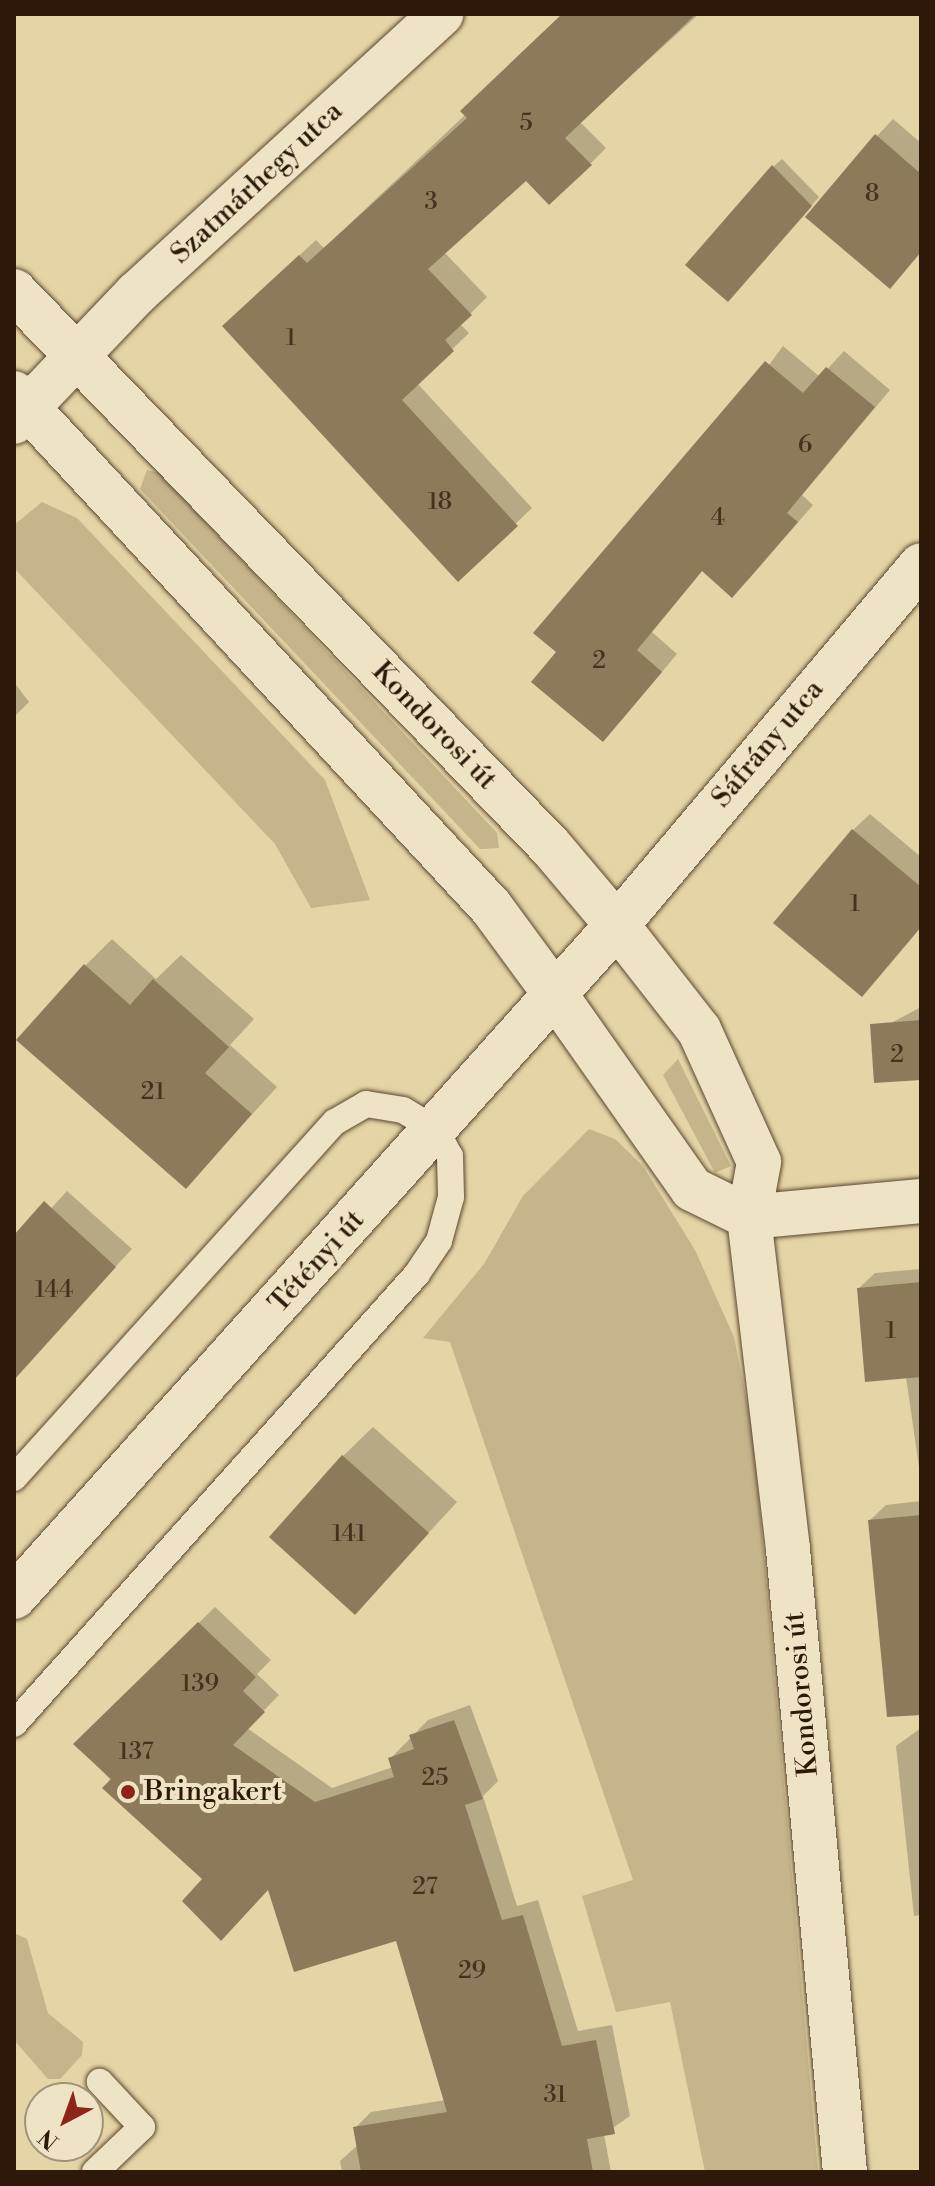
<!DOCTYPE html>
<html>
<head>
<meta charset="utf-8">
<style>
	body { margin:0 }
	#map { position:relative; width:935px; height:2186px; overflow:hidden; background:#e5d4a5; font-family:"Libre Bodoni",serif }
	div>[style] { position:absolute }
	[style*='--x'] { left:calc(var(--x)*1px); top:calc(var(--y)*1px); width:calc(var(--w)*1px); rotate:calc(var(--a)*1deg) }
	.green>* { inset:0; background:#c6b48b }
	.shadow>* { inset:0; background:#0003 }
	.building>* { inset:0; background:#8d7a5b }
	.roads { filter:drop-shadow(0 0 2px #5c4731) drop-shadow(0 0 2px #5c4731) }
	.service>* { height:26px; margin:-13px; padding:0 13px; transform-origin:13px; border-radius:13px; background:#eee3c4 }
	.minor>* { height:44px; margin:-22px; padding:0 22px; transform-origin:22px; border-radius:22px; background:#eee3c4 }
	.tertiary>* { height:44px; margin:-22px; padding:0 22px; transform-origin:22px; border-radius:22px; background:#eee3c4 }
	.dots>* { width:22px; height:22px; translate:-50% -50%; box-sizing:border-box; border:4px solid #eee3c4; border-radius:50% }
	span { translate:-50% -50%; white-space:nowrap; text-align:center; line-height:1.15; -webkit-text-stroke:8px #eee3c4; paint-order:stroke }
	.number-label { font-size:24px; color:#46301e }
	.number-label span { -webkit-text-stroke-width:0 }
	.street-label { font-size:28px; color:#2e180a }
	.poi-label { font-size:28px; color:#2e180a }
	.left { translate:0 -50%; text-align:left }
	.frame { position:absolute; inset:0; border:16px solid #2e180a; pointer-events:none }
	.north { position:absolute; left:24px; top:2082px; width:80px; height:80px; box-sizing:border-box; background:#eee3c4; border:2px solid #a1927a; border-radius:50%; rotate:221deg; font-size:22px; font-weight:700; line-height:32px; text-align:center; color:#2e180a }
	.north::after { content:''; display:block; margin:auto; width:28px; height:36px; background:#8f2418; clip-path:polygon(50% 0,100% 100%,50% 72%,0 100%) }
</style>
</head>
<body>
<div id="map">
	<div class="green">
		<i style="clip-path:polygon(147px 470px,160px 473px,497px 833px,499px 848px,480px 849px,140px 489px)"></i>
		<i style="clip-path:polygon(42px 502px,77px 518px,325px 780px,370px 900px,311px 908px,275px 844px,14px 568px,14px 525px)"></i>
		<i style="clip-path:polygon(678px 1059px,731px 1166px,715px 1173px,663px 1075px)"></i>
		<i style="clip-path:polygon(589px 1129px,615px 1139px,643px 1166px,695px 1250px,734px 1337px,753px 1432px,818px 2172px,705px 2172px,670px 2002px,616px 2012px,582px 1896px,633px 1880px,450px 1342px,423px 1338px,484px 1264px,523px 1196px)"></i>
		<i style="clip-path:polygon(14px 1933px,27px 1939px,48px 2013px,83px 2042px,82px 2055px,60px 2079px,48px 2079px,14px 2040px)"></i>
	</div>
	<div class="shadow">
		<i style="clip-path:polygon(572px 14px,699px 14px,580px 122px,606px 148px,590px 164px,526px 178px,444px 252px,487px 297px,460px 324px,469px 333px,417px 383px,532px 508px,458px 579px,241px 310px,316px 240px,324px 248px)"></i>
		<i style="clip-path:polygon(893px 119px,921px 143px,921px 252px,906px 269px,877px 136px)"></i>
		<i style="clip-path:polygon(782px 159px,819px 197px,737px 291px,773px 167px)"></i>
		<i style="clip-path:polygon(783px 346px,820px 377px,844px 351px,890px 390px,802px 495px,813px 505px,749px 579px,732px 595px,703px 570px,652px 632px,677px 654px,620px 722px,559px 651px)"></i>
		<i style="clip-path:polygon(14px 682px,29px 702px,14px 717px)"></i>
		<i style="clip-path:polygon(870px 814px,921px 857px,921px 927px,878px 978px,853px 830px)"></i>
		<i style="clip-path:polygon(112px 939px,156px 979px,181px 955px,254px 1019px,230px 1045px,277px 1087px,186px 1187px,85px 966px)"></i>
		<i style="clip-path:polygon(921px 1007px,921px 1078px,891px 1023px)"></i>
		<i style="clip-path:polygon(67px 1191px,132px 1249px,14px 1375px,14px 1249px)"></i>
		<i style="clip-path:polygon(921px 1269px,921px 1481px,906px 1377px,859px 1288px,875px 1273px)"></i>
		<i style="clip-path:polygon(373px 1427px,457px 1502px,355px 1613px,343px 1456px)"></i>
		<i style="clip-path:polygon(921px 1501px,921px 1626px,870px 1520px,886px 1505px)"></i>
		<i style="clip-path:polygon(215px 1607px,271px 1660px,257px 1674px,279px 1695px,247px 1728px,332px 1788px,393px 1767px,390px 1759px,428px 1720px,470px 1705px,498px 1781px,483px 1796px,517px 1906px,538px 1900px,578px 2031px,612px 2025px,630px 2116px,604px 2134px,611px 2172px,342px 2172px,340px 2161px,358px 2145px,355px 2128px,371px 2112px,446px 2100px,397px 1939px,269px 1888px,205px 1878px,76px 1744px)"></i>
		<i style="clip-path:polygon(921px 1728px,921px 1915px,914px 1916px,896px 1746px)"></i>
	</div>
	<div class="building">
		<i style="clip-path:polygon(562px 14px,696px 14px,565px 138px,592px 165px,549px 205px,526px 181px,428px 269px,472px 315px,445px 340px,454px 351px,402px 400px,518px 526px,458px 582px,222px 326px,299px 255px,307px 263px,467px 118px,460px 111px)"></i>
		<i style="clip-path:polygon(875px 134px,921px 174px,921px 252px,890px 289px,805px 217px)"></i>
		<i style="clip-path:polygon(772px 165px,812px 206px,728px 302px,685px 265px)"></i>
		<i style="clip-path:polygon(765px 361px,803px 393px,826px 367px,875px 407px,787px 513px,798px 522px,732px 598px,702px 571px,637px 650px,662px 672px,603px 742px,531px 682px,556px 652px,533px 633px)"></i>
		<i style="clip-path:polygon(852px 829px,921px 887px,921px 927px,862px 997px,773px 923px)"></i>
		<i style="clip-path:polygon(84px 964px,130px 1005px,153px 979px,229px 1047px,205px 1073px,252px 1114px,186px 1189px,16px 1040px)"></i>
		<i style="clip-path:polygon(921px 1020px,921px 1080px,874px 1083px,870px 1024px)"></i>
		<i style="clip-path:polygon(44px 1201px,116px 1267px,14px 1380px,14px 1235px)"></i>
		<i style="clip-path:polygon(921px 1282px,921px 1377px,865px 1382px,857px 1288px)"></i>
		<i style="clip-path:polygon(342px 1455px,429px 1533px,355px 1615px,269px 1537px)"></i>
		<i style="clip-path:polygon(921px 1515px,921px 1715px,887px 1717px,868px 1520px)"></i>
		<i style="clip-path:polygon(198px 1622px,256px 1677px,243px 1691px,265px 1712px,233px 1745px,315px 1802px,394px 1777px,388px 1758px,414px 1749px,409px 1735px,454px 1720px,483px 1799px,465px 1805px,502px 1920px,523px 1915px,562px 2046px,596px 2040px,615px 2134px,587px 2139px,593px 2172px,361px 2172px,353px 2127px,447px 2112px,396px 1941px,294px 1972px,268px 1890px,221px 1941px,182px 1901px,202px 1879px,102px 1788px,111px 1779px,73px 1744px)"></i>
	</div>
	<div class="roads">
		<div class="service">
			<i style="--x:14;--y:1478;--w:479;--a:-48"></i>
			<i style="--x:335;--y:1122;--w:36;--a:-30"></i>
			<i style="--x:366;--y:1104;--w:37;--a:9"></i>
			<i style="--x:403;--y:1110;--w:39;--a:31"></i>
			<i style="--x:436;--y:1130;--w:30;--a:62"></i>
			<i style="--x:450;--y:1156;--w:41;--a:88.6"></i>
			<i style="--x:451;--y:1197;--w:46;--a:105.3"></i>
			<i style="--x:439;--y:1241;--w:40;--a:124"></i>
			<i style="--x:417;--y:1274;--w:604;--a:131.85"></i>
			<i style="--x:95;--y:2172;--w:65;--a:-43.8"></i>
			<i style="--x:142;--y:2127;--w:62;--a:-133"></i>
		</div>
		<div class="minor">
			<i style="--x:14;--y:422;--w:178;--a:-46.4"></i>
			<i style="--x:137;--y:293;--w:413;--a:-42.5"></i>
			<i style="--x:555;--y:994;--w:238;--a:54.9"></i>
			<i style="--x:692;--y:1189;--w:64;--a:26.2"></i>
			<i style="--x:749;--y:1217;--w:173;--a:-5.3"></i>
			<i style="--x:845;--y:2172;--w:626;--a:-95.23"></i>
			<i style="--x:788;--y:1549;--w:334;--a:-96.7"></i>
			<i style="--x:749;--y:1217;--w:56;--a:-79.7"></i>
			<i style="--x:759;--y:1162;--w:145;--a:-114.4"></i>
			<i style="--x:699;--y:1030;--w:133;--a:-128"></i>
			<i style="--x:617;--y:925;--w:471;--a:-49.8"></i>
		</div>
		<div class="tertiary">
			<i style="--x:14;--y:291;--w:773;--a:46"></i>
			<i style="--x:551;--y:847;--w:102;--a:49.8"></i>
			<i style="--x:617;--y:925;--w:903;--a:131.9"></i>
			<i style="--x:14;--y:393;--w:701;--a:47.14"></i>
			<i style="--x:491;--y:907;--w:108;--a:53.7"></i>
		</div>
	</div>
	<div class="dots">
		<i style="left:128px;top:1792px;background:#8f2418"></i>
	</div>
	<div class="number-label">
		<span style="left:526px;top:124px">5</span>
		<span style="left:872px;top:195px">8</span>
		<span style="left:431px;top:203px">3</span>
		<span style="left:291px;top:339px">1</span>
		<span style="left:805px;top:446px">6</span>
		<span style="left:440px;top:503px">18</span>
		<span style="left:718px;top:519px">4</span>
		<span style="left:599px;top:662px">2</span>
		<span style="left:855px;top:905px">1</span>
		<span style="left:897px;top:1056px">2</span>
		<span style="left:153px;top:1093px">21</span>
		<span style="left:54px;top:1291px">144</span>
		<span style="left:891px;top:1332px">1</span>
		<span style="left:349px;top:1535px">141</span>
		<span style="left:200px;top:1685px">139</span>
		<span style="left:136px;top:1753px">137</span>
		<span style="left:435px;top:1779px">25</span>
		<span style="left:425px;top:1888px">27</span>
		<span style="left:472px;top:1972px">29</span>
		<span style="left:555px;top:2096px">31</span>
	</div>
	<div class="street-label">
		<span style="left:257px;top:183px;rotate:-43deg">Szatmárhegy utca</span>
		<span style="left:434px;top:726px;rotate:46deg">Kondorosi út</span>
		<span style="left:768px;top:744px;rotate:-50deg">Sáfrány utca</span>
		<span style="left:317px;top:1262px;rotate:-48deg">Tétényi út</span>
		<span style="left:802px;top:1694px;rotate:-95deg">Kondorosi út</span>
	</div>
	<div class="poi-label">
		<span class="left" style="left:144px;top:1792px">Bringakert</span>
	</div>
	<div class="frame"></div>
	<div class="north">N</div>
</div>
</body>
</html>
